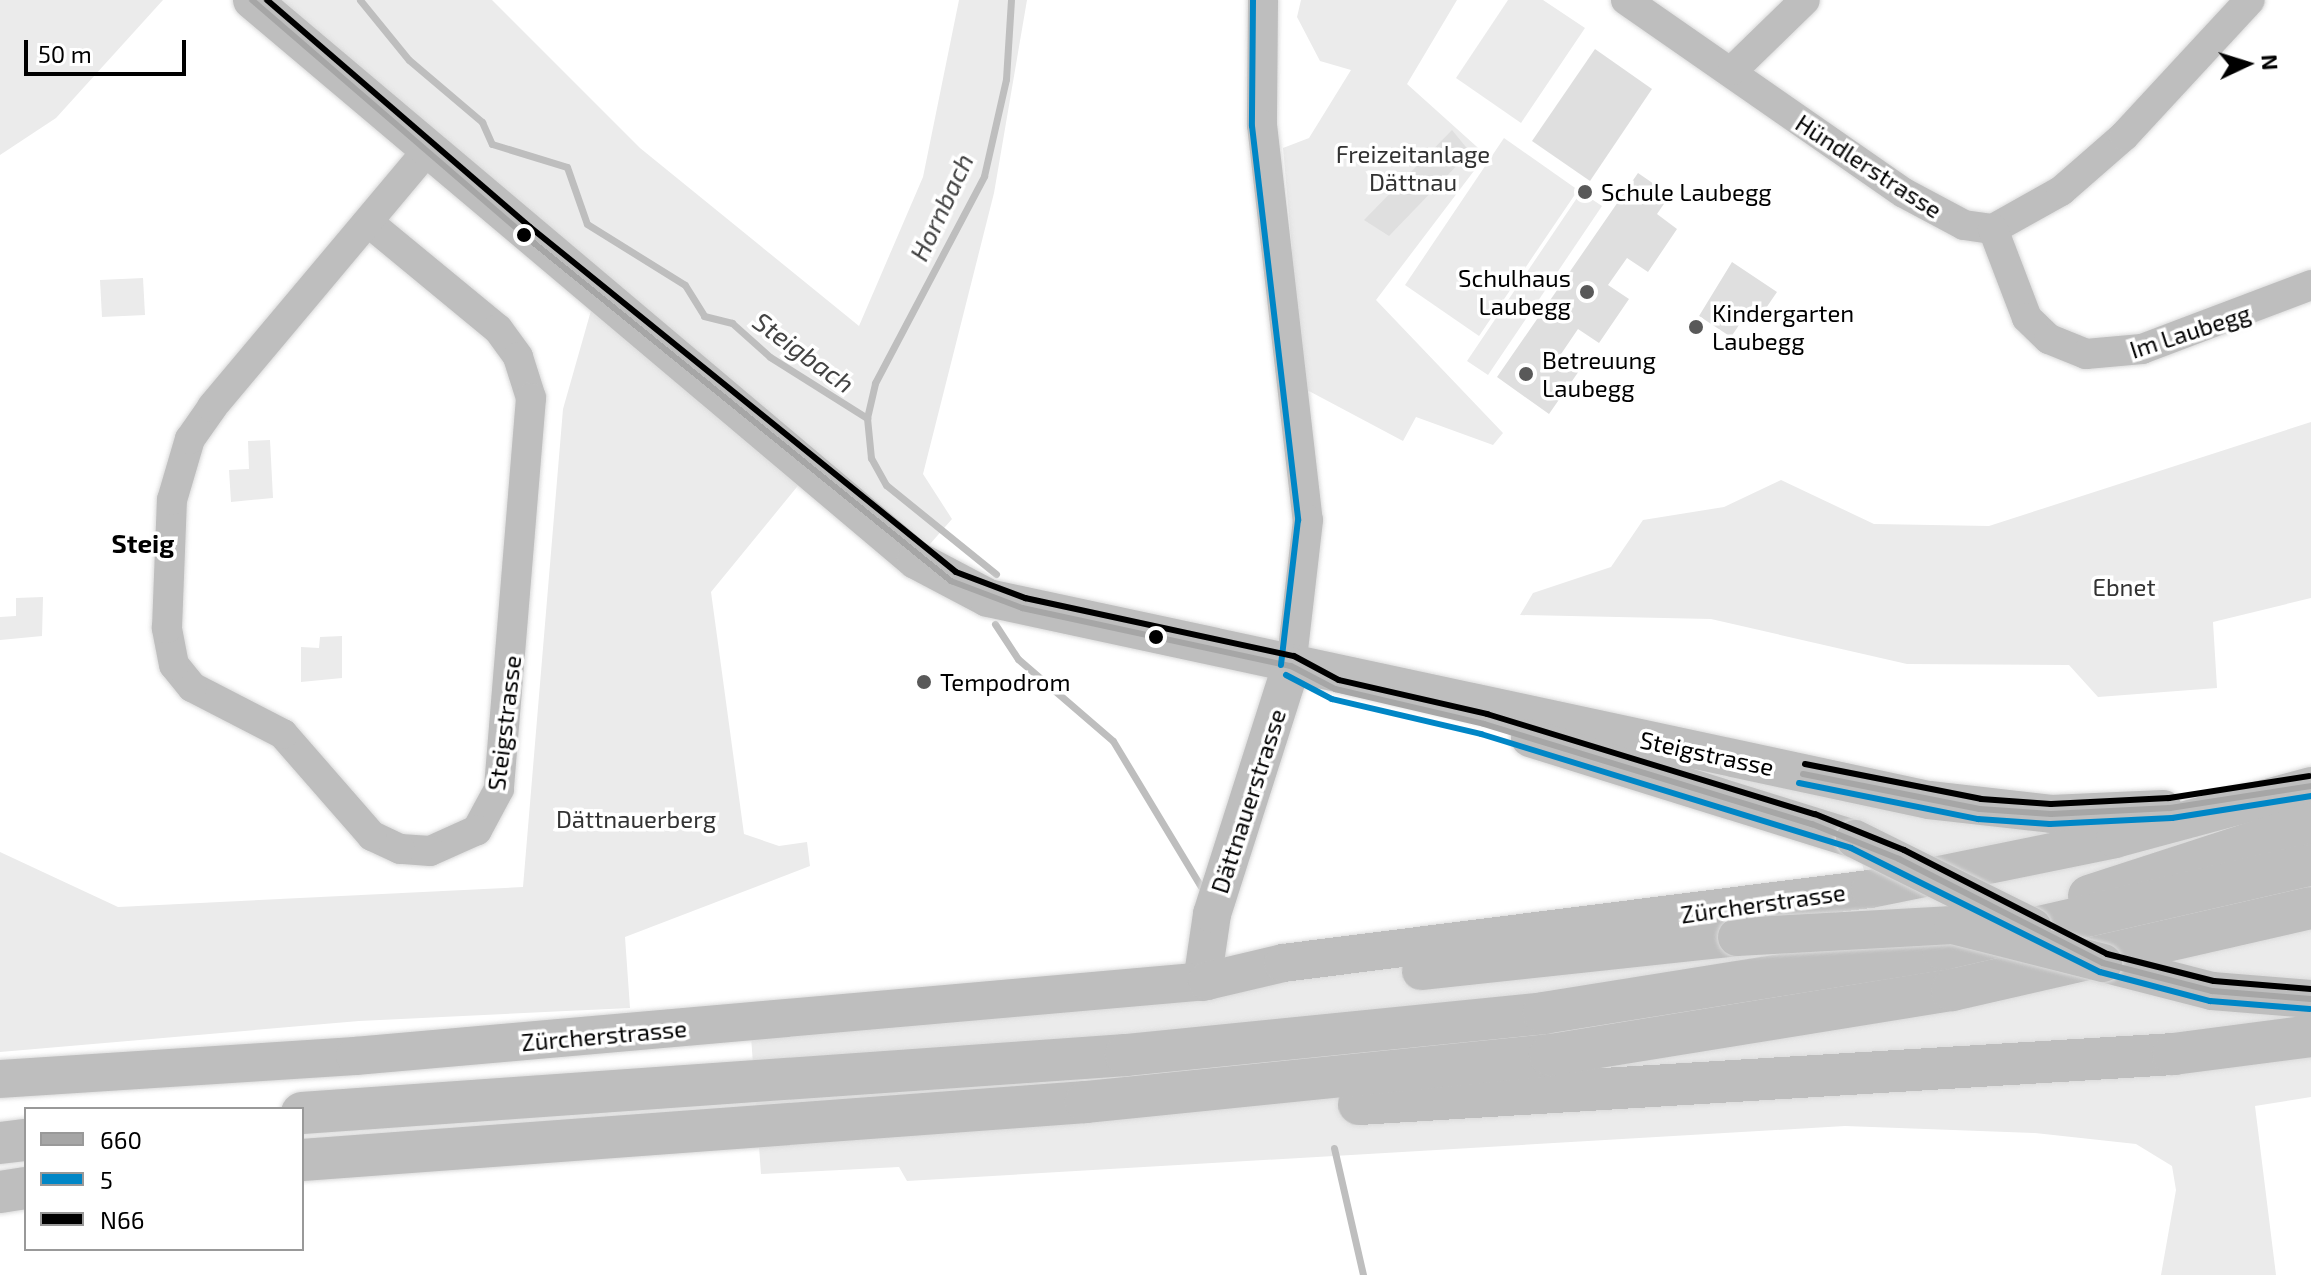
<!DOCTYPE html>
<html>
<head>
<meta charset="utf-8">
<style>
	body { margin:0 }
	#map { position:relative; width:2311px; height:1275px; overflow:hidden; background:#fff; font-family:"Exo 2",sans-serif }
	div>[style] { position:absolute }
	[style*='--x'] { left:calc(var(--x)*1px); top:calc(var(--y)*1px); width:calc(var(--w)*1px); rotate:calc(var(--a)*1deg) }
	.green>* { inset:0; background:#ebebeb }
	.stream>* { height:7px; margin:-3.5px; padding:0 3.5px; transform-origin:3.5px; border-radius:3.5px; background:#bebebe }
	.building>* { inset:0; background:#dfdfdf }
	.roads { filter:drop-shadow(0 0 2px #dbdbdb) drop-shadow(0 0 2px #dbdbdb) }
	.minor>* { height:30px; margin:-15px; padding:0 15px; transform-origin:15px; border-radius:15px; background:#bebebe }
	.major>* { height:38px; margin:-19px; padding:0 19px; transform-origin:19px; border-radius:19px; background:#bebebe }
	.highway>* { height:42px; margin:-21px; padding:0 21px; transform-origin:21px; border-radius:21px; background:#bebebe }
	.bridges { filter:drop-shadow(0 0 2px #dbdbdb) drop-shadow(0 0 2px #dbdbdb) }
	.major-bridge>* { height:38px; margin:-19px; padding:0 19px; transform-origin:19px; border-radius:19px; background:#bebebe }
	.bus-1>* { height:6px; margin:-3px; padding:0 3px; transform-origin:3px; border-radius:3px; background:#a6a6a6 }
	.bus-2>* { height:6px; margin:-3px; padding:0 3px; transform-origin:3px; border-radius:3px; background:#0086c6 }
	.bus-3>* { height:6px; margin:-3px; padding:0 3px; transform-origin:3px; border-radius:3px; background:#000 }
	.dots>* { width:22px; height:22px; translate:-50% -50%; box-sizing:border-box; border:4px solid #fff; border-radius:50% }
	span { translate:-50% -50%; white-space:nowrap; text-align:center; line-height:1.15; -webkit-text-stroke:7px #fff; paint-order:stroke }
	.park-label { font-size:24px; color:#323232 }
	.street-label { font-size:24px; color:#000 }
	.poi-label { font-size:24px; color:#000 }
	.left { translate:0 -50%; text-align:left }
	.right { translate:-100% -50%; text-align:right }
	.water-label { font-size:26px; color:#434343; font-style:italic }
	.neighbourhood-label { font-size:26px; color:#000; font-weight:700 }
	.legend { position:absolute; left:24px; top:1107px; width:280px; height:144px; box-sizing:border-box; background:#fff; border:2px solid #999; margin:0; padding:10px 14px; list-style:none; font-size:24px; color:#000 }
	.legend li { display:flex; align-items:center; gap:16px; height:40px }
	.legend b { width:40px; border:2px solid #999 }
	.north { position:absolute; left:2207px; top:24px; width:80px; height:80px; -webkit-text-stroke:6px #fff; paint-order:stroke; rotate:86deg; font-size:22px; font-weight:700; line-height:32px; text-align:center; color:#000 }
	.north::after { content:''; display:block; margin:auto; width:28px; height:36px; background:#000; clip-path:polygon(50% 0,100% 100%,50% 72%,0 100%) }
	.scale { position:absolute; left:24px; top:40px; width:162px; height:36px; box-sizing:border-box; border:4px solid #000; border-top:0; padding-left:10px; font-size:24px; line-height:28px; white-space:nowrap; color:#000; -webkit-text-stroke:6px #fff; paint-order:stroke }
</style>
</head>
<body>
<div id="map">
	<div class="green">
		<i style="clip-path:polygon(0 0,163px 0,56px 118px,0 155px)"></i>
		<i style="clip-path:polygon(252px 0,492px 0,640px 148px,859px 326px,923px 177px,959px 0,1027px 0,994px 193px,923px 474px,952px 519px,916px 560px,810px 471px,711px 592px,744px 834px,779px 846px,807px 842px,810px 866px,625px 937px,630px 1008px,359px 1021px,0 1052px,0 852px,118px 907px,523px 887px,563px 409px,596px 293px)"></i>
		<i style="clip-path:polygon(1301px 0,1457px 0,1407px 84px,1486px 155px,1376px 300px,1503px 433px,1493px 445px,1416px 417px,1403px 441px,1292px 382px,1292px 250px,1283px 148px,1309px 138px,1351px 70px,1320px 61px,1297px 17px)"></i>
		<i style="clip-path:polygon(1508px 0,1543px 0,1585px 28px,1521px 123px,1456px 78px)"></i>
		<i style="clip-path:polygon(1504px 138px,1578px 190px,1479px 336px,1405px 285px)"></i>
		<i style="clip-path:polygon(1581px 192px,1602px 206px,1488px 375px,1467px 361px)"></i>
		<i style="clip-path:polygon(143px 278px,145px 315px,102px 317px,100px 280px)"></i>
		<i style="clip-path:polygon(2311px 422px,2311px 598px,2213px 622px,2217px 688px,2098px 697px,2069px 665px,1907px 664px,1711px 619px,1520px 615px,1533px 593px,1611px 567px,1643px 520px,1724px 507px,1781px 480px,1874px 524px,1989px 526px)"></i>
		<i style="clip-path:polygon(270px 440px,273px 498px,231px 502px,229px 470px,249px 469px,248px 441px)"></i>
		<i style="clip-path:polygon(43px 597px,42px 636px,0 640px,0 617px,16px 616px,16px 598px)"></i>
		<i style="clip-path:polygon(342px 636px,342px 678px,301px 682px,301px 647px,319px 648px,320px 637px)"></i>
		<i style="clip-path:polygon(1502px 708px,2092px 814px,2311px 786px,2311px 1097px,2255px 1106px,2276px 1275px,2161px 1275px,2176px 1190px,2172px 1166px,2136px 1144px,2035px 1133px,1845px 1126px,907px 1181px,899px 1167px,761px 1174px,750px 1023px,1869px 888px,1855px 839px,1512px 732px)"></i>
	</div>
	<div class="stream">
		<i style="--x:360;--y:0;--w:77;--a:50.8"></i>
		<i style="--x:409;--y:60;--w:96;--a:40.3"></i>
		<i style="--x:482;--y:122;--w:24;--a:66"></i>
		<i style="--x:492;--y:144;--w:78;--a:17"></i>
		<i style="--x:567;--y:167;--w:60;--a:70.7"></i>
		<i style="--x:587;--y:224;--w:115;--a:31.9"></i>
		<i style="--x:685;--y:285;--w:36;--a:58"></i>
		<i style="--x:704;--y:316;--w:29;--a:14"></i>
		<i style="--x:732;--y:323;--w:51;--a:41.8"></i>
		<i style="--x:770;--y:357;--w:115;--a:32.2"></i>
		<i style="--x:996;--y:574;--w:141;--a:-141"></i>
		<i style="--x:886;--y:485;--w:31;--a:-119"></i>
		<i style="--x:871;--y:458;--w:40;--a:-95.7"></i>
		<i style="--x:867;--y:418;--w:36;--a:-77"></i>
		<i style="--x:875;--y:383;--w:234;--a:-62.2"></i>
		<i style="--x:984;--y:176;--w:99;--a:-77.2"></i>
		<i style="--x:1006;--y:79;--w:79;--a:-86.4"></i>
		<i style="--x:995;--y:624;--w:42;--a:56.7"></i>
		<i style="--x:1018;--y:659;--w:125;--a:40.8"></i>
		<i style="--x:1113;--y:741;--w:170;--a:58.9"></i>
		<i style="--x:1334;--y:1148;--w:130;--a:77.1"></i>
	</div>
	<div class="building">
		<i style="clip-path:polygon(1595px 49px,1652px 89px,1590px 181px,1532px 141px)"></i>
		<i style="clip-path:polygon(1452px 130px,1470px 152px,1389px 236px,1364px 220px)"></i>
		<i style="clip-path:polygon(1638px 173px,1670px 195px,1657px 214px,1677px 229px,1648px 272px,1627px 258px,1608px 285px,1629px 299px,1599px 343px,1578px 329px,1559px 357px,1579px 371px,1549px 414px,1497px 377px)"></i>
		<i style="clip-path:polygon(1732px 262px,1777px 292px,1764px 311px,1753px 304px,1731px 337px,1699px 316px)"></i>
	</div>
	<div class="roads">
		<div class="minor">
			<i style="--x:1263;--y:0;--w:125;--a:90.5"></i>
			<i style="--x:1262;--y:125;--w:398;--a:83.4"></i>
			<i style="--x:1308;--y:520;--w:147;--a:96.6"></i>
			<i style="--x:1626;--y:0;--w:338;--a:34.8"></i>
			<i style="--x:1904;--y:193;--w:68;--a:28.1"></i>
			<i style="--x:1964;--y:225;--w:29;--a:8"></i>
			<i style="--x:1993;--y:229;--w:78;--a:-29.2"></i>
			<i style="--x:2061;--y:191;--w:84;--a:-41.1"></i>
			<i style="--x:2124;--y:136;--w:185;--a:-47.2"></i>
			<i style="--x:1733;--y:70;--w:100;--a:-44.2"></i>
			<i style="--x:368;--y:222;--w:168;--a:39.5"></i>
			<i style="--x:498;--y:329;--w:34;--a:54"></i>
			<i style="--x:518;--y:357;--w:43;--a:72.4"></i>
			<i style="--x:531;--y:398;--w:392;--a:94.7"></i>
			<i style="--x:499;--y:789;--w:47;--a:118.2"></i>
			<i style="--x:477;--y:830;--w:51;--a:155.9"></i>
			<i style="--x:430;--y:851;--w:30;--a:-176"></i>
			<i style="--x:400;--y:849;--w:31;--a:-155"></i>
			<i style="--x:372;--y:836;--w:135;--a:-131.1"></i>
			<i style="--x:283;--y:734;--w:102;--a:-152.7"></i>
			<i style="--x:192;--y:687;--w:28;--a:-129"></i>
			<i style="--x:174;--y:665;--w:38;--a:-101"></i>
			<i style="--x:167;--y:628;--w:128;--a:-87.8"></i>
			<i style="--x:172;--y:500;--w:64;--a:-73.6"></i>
			<i style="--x:190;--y:439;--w:39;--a:-55"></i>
			<i style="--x:212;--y:407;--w:334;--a:-50"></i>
			<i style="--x:1993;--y:229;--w:95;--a:69.1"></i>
			<i style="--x:2027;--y:318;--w:30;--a:44"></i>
			<i style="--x:2049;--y:339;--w:40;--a:22"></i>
			<i style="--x:2086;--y:354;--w:56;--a:-5.1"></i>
			<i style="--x:2142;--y:349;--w:181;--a:-20.7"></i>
		</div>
		<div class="major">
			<i style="--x:252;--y:0;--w:869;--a:40.14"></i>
			<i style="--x:916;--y:560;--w:81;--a:27.8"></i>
			<i style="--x:988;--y:598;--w:962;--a:12.12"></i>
			<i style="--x:1929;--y:800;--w:123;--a:6.5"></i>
			<i style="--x:2051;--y:814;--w:112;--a:-2.6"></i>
			<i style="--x:1530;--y:738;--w:340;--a:17.3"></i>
			<i style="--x:2103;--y:963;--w:113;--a:14.4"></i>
			<i style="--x:2212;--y:991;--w:99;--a:4.6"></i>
			<i style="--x:1421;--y:971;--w:318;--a:-6.1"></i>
			<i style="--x:1202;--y:982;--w:69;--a:-81.6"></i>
			<i style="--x:1212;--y:914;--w:260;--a:-72.3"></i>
			<i style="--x:0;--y:1079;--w:356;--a:-3.7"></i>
			<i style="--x:355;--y:1056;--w:855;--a:-5.03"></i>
			<i style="--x:1207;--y:981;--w:78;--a:-13.3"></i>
			<i style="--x:1283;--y:963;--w:592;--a:-7.19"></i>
			<i style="--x:1870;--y:889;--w:250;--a:-11.5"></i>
			<i style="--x:2115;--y:839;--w:203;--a:-15.1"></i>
		</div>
		<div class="highway">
			<i style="--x:2089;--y:896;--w:233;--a:-18"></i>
			<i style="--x:1359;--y:1104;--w:816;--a:-3.51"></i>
			<i style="--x:2173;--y:1054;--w:139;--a:-7.4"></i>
			<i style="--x:302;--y:1113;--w:826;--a:-4.03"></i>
			<i style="--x:1126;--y:1055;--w:420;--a:-5.7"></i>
			<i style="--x:1544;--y:1013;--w:404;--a:-9.1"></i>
			<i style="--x:1943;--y:949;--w:377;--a:-12.9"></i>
			<i style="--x:0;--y:1143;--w:26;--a:-7"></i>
			<i style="--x:302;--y:1160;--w:786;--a:-4.23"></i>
			<i style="--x:1086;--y:1102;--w:466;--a:-5.8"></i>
			<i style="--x:1550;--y:1055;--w:407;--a:-9.2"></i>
			<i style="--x:1952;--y:990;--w:368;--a:-12.9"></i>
			<i style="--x:0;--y:1192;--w:26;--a:-9"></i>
		</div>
	</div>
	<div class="bridges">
		<div class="major-bridge">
			<i style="--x:1855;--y:839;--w:198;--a:26.4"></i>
			<i style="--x:1737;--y:937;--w:216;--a:-3.2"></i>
			<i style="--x:1953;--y:925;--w:155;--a:14.2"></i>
		</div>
	</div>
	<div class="bus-1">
		<i style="--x:252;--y:0;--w:359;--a:40.8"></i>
		<i style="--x:524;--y:235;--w:550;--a:39.02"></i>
		<i style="--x:951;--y:581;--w:76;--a:20.8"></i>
		<i style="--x:1022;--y:608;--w:275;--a:12.2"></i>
		<i style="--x:1291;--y:666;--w:50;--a:27.6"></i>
		<i style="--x:1335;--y:689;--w:153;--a:13.2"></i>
		<i style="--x:1484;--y:724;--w:343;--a:17"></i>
		<i style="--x:1812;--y:824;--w:94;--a:21.9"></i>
		<i style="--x:1899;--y:859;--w:229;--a:27"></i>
		<i style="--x:2103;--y:963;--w:113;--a:14.4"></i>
		<i style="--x:2212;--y:991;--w:99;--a:4.6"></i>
		<i style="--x:1803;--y:774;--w:180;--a:11.2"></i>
		<i style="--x:1980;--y:809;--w:71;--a:4"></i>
		<i style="--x:2051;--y:814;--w:119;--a:-2.9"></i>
		<i style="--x:2170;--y:808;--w:143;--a:-8.9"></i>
	</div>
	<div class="bus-2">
		<i style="--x:1253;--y:0;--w:126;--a:90.5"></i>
		<i style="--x:1252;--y:126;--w:397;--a:83.3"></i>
		<i style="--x:1298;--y:520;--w:146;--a:96.7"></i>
		<i style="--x:1286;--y:675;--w:52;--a:27.6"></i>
		<i style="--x:1332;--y:699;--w:153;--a:13.2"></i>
		<i style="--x:1481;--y:734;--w:387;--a:17.1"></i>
		<i style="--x:1851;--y:848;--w:278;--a:26.5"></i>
		<i style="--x:2100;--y:972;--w:114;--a:14.8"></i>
		<i style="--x:2210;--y:1001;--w:100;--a:4.6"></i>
		<i style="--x:1799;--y:783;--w:183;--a:11.4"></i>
		<i style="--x:1978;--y:819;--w:72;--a:4"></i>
		<i style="--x:2050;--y:824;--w:122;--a:-2.8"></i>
		<i style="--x:2172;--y:818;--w:141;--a:-9"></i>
	</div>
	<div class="bus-3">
		<i style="--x:267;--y:0;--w:347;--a:40.8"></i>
		<i style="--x:530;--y:227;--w:548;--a:39"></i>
		<i style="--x:956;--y:572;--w:74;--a:20.6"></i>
		<i style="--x:1025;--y:598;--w:275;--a:12.2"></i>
		<i style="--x:1294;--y:656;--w:51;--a:28.1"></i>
		<i style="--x:1339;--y:680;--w:152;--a:12.9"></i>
		<i style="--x:1487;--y:714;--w:343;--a:17"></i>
		<i style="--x:1815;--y:814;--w:96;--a:22"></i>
		<i style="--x:1904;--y:850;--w:228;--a:27.1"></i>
		<i style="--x:2107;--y:954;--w:110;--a:14.2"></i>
		<i style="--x:2214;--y:981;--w:97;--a:4.7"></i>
		<i style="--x:1805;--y:764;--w:179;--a:11.2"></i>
		<i style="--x:1981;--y:799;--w:70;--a:4.1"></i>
		<i style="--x:2051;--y:804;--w:118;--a:-2.9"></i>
		<i style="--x:2169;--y:798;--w:142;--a:-8.9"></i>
	</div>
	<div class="dots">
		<i style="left:1585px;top:192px;background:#595959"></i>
		<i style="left:524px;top:235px;background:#000"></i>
		<i style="left:1587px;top:292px;background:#595959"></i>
		<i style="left:1696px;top:327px;background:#595959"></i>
		<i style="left:1526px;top:374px;background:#595959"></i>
		<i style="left:1156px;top:637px;background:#000"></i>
		<i style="left:924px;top:682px;background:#595959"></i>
	</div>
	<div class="park-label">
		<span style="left:1413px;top:168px">Freizeitanlage<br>Dättnau</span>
		<span style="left:2124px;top:587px">Ebnet</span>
		<span style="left:636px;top:819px">Dättnauerberg</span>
	</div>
	<div class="street-label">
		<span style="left:1869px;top:166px;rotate:33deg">Hündlerstrasse</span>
		<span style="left:2190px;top:331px;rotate:-18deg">Im Laubegg</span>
		<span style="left:504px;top:723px;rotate:-83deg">Steigstrasse</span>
		<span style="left:1707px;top:753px;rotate:12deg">Steigstrasse</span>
		<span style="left:1248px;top:801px;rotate:-72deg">Dättnauerstrasse</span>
		<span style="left:1763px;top:903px;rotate:-8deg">Zürcherstrasse</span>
		<span style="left:604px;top:1035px;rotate:-5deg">Zürcherstrasse</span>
	</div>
	<div class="poi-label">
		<span class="left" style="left:1601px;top:192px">Schule Laubegg</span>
		<span class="right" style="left:1571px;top:292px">Schulhaus<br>Laubegg</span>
		<span class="left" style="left:1712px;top:327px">Kindergarten<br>Laubegg</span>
		<span class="left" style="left:1542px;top:374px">Betreuung<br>Laubegg</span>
		<span class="left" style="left:940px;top:682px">Tempodrom</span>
	</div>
	<div class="water-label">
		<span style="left:941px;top:207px;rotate:-65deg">Hornbach</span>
		<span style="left:804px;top:352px;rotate:36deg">Steigbach</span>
	</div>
	<div class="neighbourhood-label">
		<span style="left:143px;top:543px">Steig</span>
	</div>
	<ul class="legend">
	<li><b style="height:10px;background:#a6a6a6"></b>660</li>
	<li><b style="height:10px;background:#0086c6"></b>5</li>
	<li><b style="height:10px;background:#000"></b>N66</li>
	</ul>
	<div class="north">N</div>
	<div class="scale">50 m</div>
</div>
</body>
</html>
